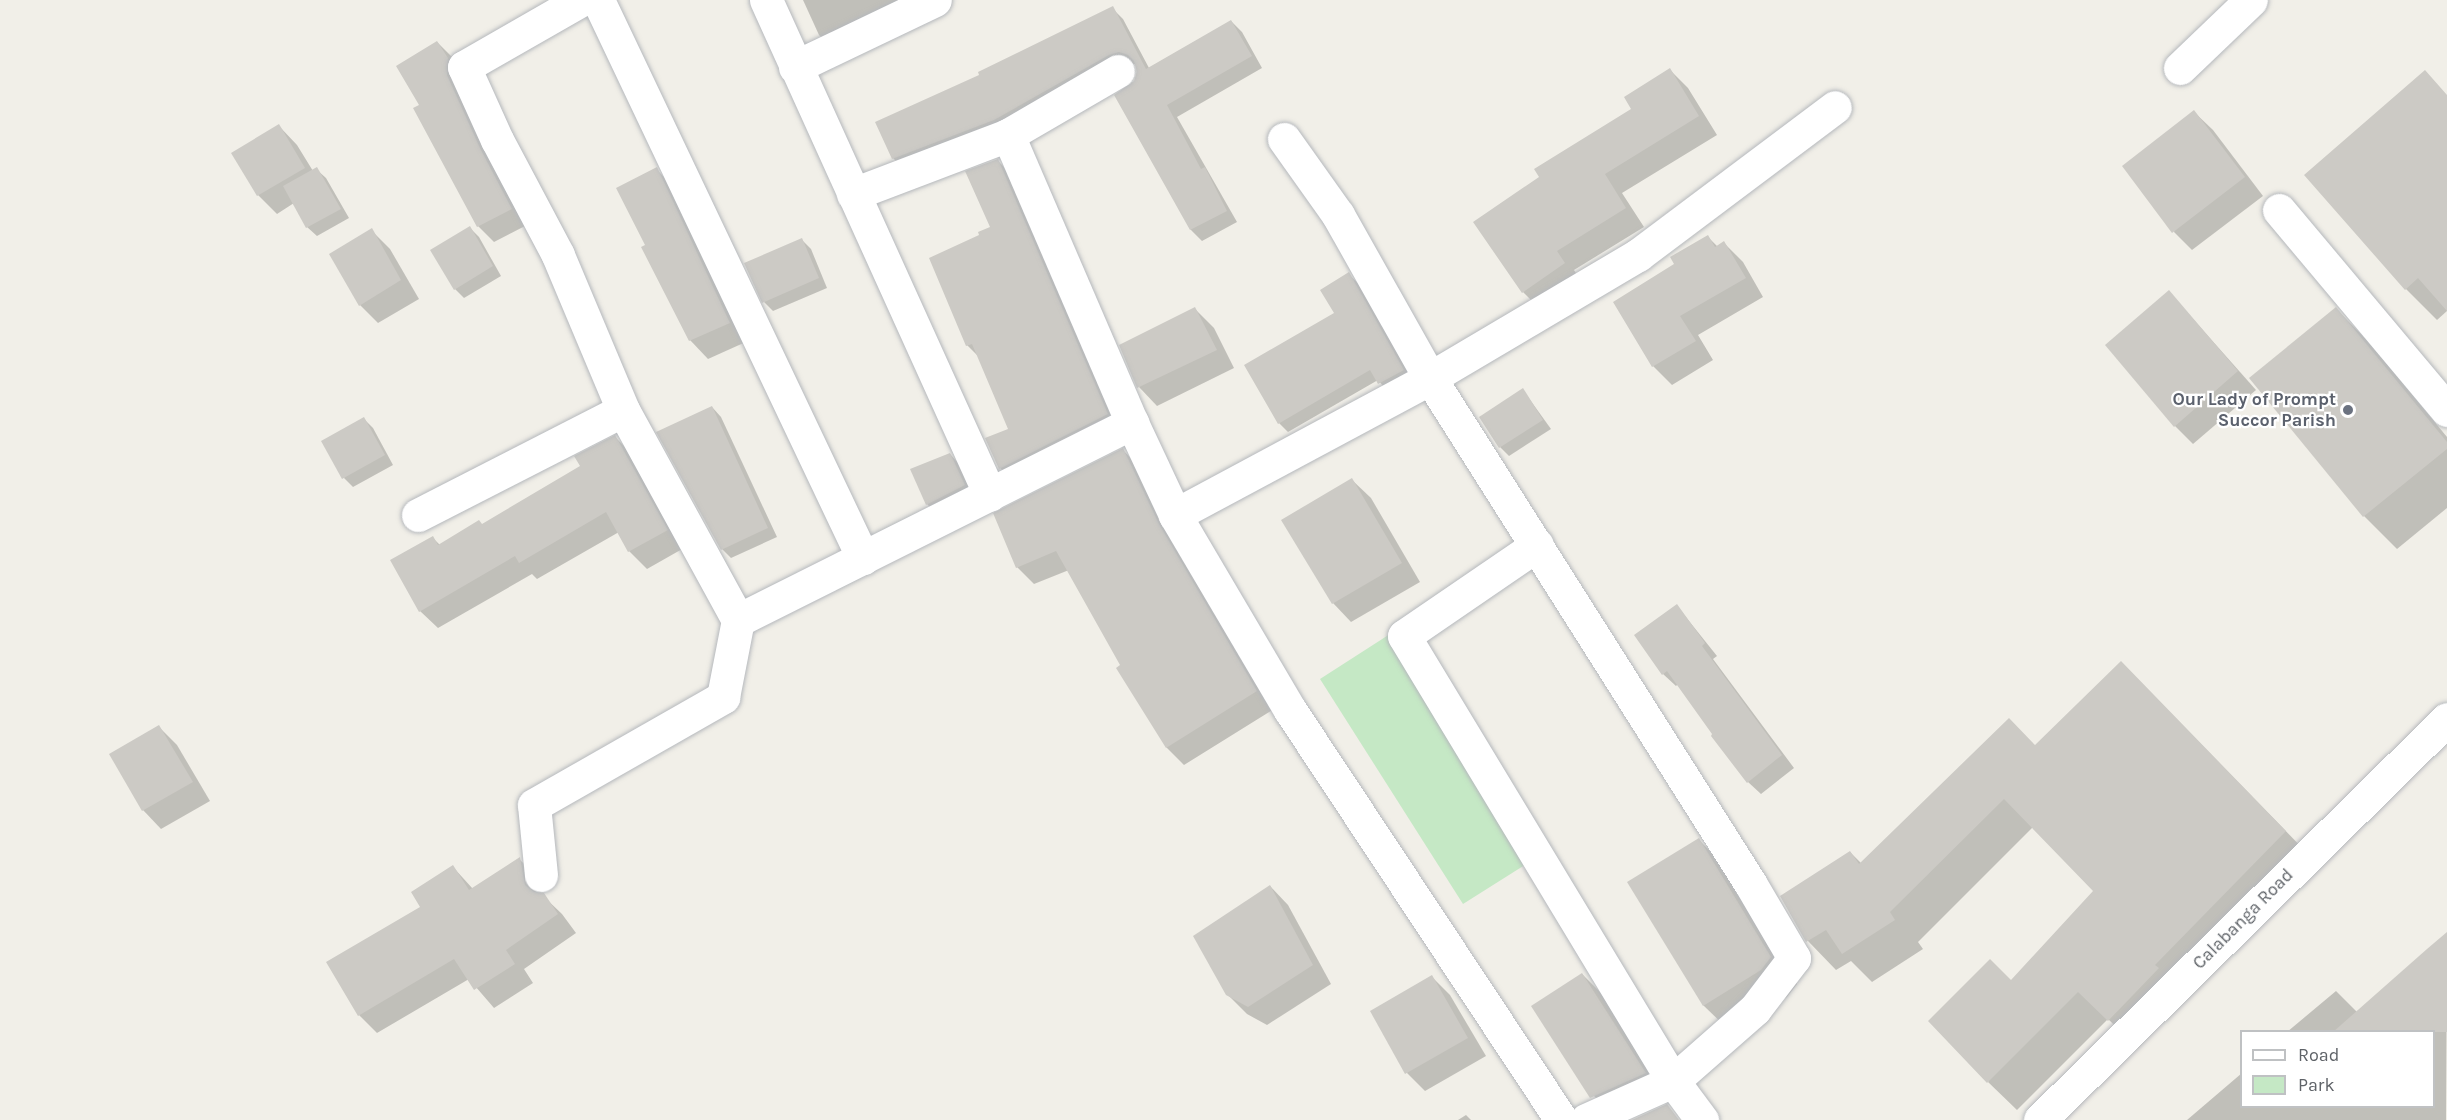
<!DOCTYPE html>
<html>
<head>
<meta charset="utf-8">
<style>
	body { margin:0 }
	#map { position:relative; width:2447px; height:1120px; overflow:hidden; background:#f1efe8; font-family:Karla,sans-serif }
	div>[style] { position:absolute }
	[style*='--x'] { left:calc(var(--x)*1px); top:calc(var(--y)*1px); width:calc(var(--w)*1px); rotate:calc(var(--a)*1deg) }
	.green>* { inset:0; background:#c5e8c5 }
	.shadow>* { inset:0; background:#0003 }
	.building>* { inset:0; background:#cccac5 }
	.roads { filter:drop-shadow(0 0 2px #b5b8bc) drop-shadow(0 0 2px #b5b8bc) }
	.street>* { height:33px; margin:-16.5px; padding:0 16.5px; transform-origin:16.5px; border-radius:16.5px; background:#fff }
	.secondary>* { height:33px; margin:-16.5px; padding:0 16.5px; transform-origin:16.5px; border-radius:16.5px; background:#fff }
	.dots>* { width:16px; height:16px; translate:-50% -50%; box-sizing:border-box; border:3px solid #fff; border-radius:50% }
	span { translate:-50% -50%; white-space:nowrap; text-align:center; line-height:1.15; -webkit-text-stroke:4.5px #fff; paint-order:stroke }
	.worship-label { font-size:18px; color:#5b616d; font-weight:700 }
	.right { translate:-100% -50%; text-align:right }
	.street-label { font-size:18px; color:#5f6368 }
	.legend { position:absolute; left:2240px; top:1030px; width:195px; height:78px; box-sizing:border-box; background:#fff; border:2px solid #bfc1c3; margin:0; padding:8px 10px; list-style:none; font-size:18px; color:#5f6368 }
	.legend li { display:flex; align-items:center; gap:12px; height:30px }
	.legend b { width:30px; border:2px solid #bfc1c3 }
</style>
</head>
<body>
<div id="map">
	<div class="green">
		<i style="clip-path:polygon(1404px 625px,1547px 851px,1463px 904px,1320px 679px)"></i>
	</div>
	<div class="shadow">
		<i style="clip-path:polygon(803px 0,941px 0,835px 51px,819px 35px)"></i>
		<i style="clip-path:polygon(1112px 8px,1123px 19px,1149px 68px,1231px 21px,1242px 32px,1262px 68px,1177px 117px,1237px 222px,1202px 241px,1191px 230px,1116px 95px,1136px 81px,1137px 65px,1131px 63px,904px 169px,893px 158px,981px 76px)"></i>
		<i style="clip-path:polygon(437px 42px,453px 58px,527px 225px,494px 242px,478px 226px,421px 105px)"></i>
		<i style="clip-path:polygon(1670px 70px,1688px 88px,1717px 135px,1622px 193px,1644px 227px,1574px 270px,1582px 282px,1541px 310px,1523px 292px,1541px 177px,1633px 109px)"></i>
		<i style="clip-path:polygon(2447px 96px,2447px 311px,2437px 320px,2406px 289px,2307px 175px)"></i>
		<i style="clip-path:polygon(2194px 112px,2213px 130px,2263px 196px,2192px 250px,2174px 232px)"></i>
		<i style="clip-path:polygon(279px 126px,297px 145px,313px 171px,316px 169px,326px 178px,349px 218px,317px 236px,307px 227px,294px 203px,277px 214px,258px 195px,233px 153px)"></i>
		<i style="clip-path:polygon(998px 161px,1014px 177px,1124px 431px,1017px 485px,1000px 468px,1010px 429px,980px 358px,967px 345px,981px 236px,992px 227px)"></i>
		<i style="clip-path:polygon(656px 169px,675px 188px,748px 341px,708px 359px,690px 340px)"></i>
		<i style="clip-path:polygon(470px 228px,479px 237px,501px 276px,464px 298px,455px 289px)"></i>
		<i style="clip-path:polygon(371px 230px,390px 249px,419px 299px,378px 323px,360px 305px)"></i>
		<i style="clip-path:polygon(1707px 236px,1718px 247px,1724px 243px,1743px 262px,1763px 297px,1698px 335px,1713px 360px,1672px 385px,1653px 366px,1615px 303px,1676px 265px)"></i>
		<i style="clip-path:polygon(802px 240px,811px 249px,827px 288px,773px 311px,764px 302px)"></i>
		<i style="clip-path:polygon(1348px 274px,1358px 283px,1412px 379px,1389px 393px,1378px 380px,1288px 432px,1279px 423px,1336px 314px)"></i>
		<i style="clip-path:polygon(2169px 292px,2256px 390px,2193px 444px,2175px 426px)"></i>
		<i style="clip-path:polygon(1195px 309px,1214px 328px,1234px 368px,1157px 406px,1139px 387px)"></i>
		<i style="clip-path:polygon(2336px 309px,2368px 341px,2447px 437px,2447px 508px,2397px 549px,2364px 516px,2251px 378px)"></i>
		<i style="clip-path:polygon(1523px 390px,1551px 429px,1509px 456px,1500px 447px)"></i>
		<i style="clip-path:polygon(712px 407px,721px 417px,777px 537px,731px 558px,722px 549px)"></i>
		<i style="clip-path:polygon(364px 419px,373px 428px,393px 465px,353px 487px,344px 478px)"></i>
		<i style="clip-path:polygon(615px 437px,632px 454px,684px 548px,647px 569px,629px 551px,619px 532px,537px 579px,532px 574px,438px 628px,420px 611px,433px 538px,440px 545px,483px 525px,582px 466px)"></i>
		<i style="clip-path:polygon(1123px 450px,1140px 468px,1274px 709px,1184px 765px,1167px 748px,1118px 669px,1122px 666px,1069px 570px,1034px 584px,1017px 567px)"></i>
		<i style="clip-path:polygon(950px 454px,959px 464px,973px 495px,936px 514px,927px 504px)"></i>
		<i style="clip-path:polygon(1352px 480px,1371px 498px,1420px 582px,1351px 622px,1333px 603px)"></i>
		<i style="clip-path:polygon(1677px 606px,1717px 656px,1713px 659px,1794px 768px,1761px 794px,1748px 782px,1678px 684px,1676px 686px,1663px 674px)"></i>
		<i style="clip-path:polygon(2149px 691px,2314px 860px,2138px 1048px,2108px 1019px,2017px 1110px,1988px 1082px,2095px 891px,2033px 827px,1918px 942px,1923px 949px,1872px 982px,1851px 961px,1836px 970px,1808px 941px,1782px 897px,1850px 852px,1862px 864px,2035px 746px)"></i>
		<i style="clip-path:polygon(159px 727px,177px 745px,210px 801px,161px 829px,143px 810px)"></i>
		<i style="clip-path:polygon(1699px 840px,1725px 866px,1797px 984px,1787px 997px,1731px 1032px,1704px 1006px,1629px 883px)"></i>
		<i style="clip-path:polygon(519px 859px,538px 877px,541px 894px,562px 914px,576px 933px,524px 969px,533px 983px,494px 1008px,469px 979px,377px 1033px,359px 1015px,422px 907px,453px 867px,473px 889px)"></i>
		<i style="clip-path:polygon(1270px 886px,1288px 905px,1331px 984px,1267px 1025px,1247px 1014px,1227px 994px)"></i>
		<i style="clip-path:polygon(2447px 933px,2446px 1120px,2187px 1120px,2242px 1073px,2242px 1106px,2434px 1106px,2434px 1032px,2287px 1032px,2336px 991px,2357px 1012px)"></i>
		<i style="clip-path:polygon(1582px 974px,1601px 993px,1663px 1091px,1604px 1106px,1585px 1087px)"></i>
		<i style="clip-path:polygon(1432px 977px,1450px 995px,1486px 1056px,1425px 1091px,1407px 1073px)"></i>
		<i style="clip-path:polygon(1466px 1115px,1471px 1120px,1458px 1120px)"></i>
	</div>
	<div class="building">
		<i style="clip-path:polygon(1113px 6px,1146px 69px,1231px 20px,1252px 56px,1167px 105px,1201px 169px,1205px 167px,1227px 211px,1190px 230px,1114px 95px,1134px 81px,1137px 72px,1134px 61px,1128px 55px,1119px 52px,1109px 55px,994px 120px,892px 159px,875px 122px,979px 75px,978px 72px)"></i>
		<i style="clip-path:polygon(437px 41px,448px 58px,447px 75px,480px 148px,512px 209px,477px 227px,413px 108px,419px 105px,396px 66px)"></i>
		<i style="clip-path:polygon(1670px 68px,1699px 116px,1605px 174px,1626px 208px,1557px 251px,1565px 263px,1522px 293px,1473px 222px,1539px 177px,1534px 169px,1631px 109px,1624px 97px)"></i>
		<i style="clip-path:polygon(2425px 70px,2447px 95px,2447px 311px,2418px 278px,2405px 290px,2304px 175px)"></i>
		<i style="clip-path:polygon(2194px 110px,2245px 177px,2172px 233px,2122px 166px)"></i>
		<i style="clip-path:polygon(279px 124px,305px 168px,257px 196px,231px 153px)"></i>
		<i style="clip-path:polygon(998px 159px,1108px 414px,999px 469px,985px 438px,1008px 429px,972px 344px,966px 346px,929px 258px,979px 235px,978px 232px,990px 227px,965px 171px)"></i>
		<i style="clip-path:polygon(317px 167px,341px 209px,306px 228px,283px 186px)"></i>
		<i style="clip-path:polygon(657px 167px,730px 323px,689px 341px,641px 247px,645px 245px,616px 188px)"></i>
		<i style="clip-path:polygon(470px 226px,493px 266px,454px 290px,430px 250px)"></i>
		<i style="clip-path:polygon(372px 228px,401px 280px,359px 306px,329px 254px)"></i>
		<i style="clip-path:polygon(1708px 235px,1715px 247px,1724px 241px,1746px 278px,1680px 316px,1696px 341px,1652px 367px,1613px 302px,1674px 264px,1670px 257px)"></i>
		<i style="clip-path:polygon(802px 238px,819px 278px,762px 303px,744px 263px)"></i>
		<i style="clip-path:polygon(1349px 272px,1404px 370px,1378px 384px,1370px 370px,1278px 424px,1244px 365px,1334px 313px,1320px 290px)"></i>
		<i style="clip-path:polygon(2169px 290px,2238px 371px,2174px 427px,2105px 345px)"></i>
		<i style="clip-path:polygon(1195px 307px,1217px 350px,1137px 388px,1119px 345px)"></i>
		<i style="clip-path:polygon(2336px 307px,2447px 442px,2447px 449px,2363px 517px,2249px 378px)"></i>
		<i style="clip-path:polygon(1523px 388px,1543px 420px,1499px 448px,1479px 417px)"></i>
		<i style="clip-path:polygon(712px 406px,768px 528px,721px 550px,656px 432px)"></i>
		<i style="clip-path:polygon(364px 417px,385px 455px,342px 479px,321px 441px)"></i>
		<i style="clip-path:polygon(615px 435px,668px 530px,628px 552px,606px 512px,519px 563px,515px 556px,419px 612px,390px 560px,433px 536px,438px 545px,479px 520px,482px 524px,580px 466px,574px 456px)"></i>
		<i style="clip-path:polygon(1123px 448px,1159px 524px,1257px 691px,1166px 748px,1116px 668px,1120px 665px,1056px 551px,1016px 568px,993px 513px)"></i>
		<i style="clip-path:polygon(950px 453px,965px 485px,926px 505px,910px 469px)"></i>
		<i style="clip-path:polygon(1352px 478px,1402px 563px,1332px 604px,1281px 520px)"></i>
		<i style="clip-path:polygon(1677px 604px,1705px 643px,1702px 646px,1782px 755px,1747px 783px,1711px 736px,1712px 734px,1667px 671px,1662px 675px,1634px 635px)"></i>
		<i style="clip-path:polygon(2121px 661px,2286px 831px,2155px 965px,2159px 968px,2108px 1021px,2078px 992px,1987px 1083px,1928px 1021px,1990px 959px,2011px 980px,2093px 891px,2004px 799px,1890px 912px,1895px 920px,1842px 954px,1826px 930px,1806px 942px,1780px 896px,1850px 851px,1859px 864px,2009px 718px,2035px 745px)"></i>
		<i style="clip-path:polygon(159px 725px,193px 782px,142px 811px,109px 754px)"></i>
		<i style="clip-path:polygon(1699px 838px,1771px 957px,1761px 970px,1703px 1006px,1627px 882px)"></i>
		<i style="clip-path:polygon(520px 857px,525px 885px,534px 892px,544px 893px,558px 914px,506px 950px,515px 964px,474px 990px,454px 959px,358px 1016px,326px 962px,420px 907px,411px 892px,453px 865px,469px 890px)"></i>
		<i style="clip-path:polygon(1270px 885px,1313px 965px,1248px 1007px,1226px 995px,1193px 936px)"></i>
		<i style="clip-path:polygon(2447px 932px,2447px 1032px,2333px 1032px,2427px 949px)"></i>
		<i style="clip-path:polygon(1582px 973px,1646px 1073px,1590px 1098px,1531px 1006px)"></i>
		<i style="clip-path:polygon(1432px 975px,1468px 1038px,1405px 1074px,1370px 1011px)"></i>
		<i style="clip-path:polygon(1667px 1104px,1679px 1120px,1632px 1120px)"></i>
	</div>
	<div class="roads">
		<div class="street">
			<i style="--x:598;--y:0;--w:618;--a:64.6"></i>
			<i style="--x:766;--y:0;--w:543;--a:65.65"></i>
			<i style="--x:795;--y:67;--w:155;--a:-25.6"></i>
			<i style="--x:2180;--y:68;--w:98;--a:-43.8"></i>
			<i style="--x:1008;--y:135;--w:314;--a:66.7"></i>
			<i style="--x:1132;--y:423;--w:102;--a:64.9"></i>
			<i style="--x:1175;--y:515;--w:226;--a:59.5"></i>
			<i style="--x:1290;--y:710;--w:491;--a:56.5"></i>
			<i style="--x:1284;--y:139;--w:93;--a:54.6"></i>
			<i style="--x:1338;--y:215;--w:187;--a:60.6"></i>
			<i style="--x:1430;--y:378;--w:598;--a:57.64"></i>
			<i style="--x:1750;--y:883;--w:87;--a:59.6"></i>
			<i style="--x:1794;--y:958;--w:64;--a:127.4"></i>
			<i style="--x:1755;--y:1009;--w:109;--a:138.7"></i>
			<i style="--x:1673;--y:1081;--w:95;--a:155.9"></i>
			<i style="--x:853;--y:194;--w:166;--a:-20.8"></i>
			<i style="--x:1008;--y:135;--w:127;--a:-30.2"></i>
			<i style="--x:2279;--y:210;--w:261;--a:50"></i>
			<i style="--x:418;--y:515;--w:230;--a:-27.1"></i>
			<i style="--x:1175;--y:515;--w:289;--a:-28.2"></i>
			<i style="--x:1430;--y:378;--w:242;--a:-30.6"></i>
			<i style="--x:1638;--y:255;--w:246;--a:-36.9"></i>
			<i style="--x:1537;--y:545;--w:161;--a:145.6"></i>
			<i style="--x:1404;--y:636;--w:520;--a:58.85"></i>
			<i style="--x:1673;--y:1081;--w:49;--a:53.4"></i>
			<i style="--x:738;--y:620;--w:441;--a:-26.6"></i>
			<i style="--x:541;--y:875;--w:70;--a:-95.7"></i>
			<i style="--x:534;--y:805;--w:218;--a:-29.7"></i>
			<i style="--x:723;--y:697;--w:78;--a:-79"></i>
			<i style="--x:738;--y:620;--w:239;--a:-118.7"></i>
			<i style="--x:623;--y:410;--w:168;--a:-112.8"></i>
			<i style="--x:558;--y:255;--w:130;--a:-117.9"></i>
			<i style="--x:497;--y:140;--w:80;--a:-114.3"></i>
			<i style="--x:464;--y:67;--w:135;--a:-29.8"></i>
		</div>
		<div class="secondary">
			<i style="--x:2040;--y:1120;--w:571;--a:-44.57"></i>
		</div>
	</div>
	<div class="dots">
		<i style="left:2348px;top:410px;background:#6b7280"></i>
	</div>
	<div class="worship-label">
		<span class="right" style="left:2336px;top:410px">Our Lady of Prompt<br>Succor Parish</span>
	</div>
	<div class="street-label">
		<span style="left:2243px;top:919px;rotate:-45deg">Calabanga Road</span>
	</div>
	<ul class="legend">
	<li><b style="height:8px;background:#fff"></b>Road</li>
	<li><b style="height:16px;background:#c5e8c5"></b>Park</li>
	</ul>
</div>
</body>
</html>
